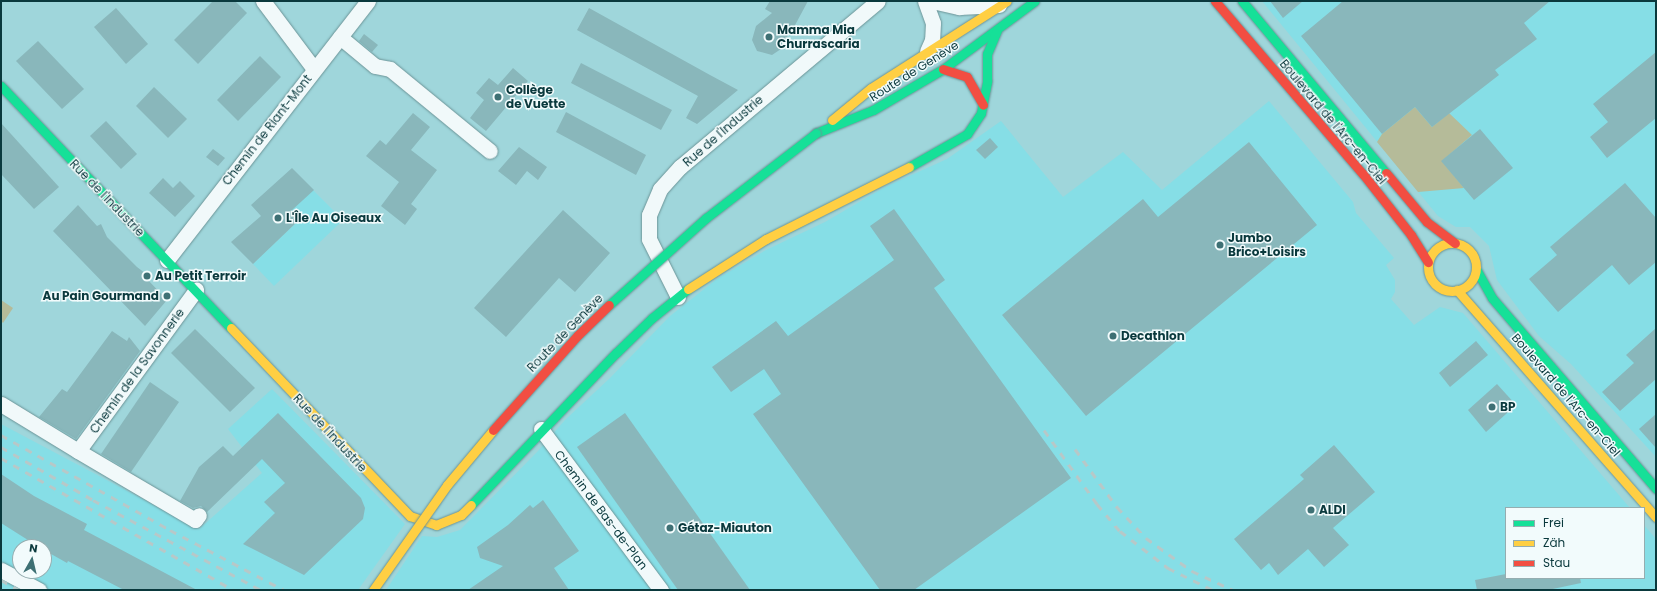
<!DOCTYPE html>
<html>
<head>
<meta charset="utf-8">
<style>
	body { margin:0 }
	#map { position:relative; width:1657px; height:591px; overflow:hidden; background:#9fd6db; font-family:Poppins,sans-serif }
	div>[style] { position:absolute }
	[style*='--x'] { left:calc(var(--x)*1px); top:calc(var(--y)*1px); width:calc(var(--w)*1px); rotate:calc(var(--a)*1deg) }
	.built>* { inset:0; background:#86dee6 }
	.green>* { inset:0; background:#b5bb99 }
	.building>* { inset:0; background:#89b7bb }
	.roads { filter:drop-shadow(0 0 1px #6c9497) drop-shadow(0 0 1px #6c9497) }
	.street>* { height:15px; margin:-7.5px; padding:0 7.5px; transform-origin:7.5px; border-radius:7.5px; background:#f1f9fa }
	.fast>* { height:9px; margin:-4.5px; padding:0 4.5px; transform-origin:4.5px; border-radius:4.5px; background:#16e098 }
	.slow>* { height:9px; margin:-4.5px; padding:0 4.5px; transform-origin:4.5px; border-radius:4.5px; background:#ffcf43 }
	.slow>.ring { margin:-4.5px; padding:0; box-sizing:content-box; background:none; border:9px solid #ffcf43; border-radius:50% }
	.jam>* { height:9px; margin:-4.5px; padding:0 4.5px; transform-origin:4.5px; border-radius:4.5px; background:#f24e42 }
	.rail>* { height:3px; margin-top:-1.5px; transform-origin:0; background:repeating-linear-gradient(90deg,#b7c8c8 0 7px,transparent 0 14px) }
	.bridges { filter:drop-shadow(0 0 1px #6c9497) drop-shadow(0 0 1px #6c9497) }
	.fast-bridge>* { height:9px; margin:-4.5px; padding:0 4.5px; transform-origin:4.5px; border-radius:4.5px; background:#16e098 }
	.slow-bridge>* { height:9px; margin:-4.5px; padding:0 4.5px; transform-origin:4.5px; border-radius:4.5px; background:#ffcf43 }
	.jam-bridge>* { height:9px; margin:-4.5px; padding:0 4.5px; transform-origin:4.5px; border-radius:4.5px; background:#f24e42 }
	.dots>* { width:11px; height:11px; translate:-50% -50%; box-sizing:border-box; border:2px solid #f2fbfc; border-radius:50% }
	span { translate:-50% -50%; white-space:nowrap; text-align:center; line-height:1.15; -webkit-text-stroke:3px #f2fbfc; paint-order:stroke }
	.poi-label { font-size:12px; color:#0a393d; font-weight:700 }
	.left { translate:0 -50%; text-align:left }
	.right { translate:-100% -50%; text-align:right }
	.street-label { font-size:12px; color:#0a393d }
	.frame { position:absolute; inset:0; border:2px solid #0a393d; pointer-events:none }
	.legend { position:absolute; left:1505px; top:507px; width:140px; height:72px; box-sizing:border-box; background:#f2fbfc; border:1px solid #95adb0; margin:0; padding:5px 7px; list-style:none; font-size:12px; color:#0a393d }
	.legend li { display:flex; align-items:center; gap:8px; height:20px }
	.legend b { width:20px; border:1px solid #95adb0 }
	.north { position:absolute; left:12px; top:539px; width:40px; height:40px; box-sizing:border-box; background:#f2fbfc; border:1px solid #95adb0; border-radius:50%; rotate:8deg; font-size:11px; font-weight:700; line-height:16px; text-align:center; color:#0a393d }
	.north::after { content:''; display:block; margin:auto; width:14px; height:18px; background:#3e7074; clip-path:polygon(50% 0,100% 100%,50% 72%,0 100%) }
</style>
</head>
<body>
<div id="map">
	<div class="built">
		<i style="clip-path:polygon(1262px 1px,1656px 1px,1656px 457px,1571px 364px,1539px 336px,1497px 280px,1489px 246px,1470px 227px,1456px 227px,1438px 216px)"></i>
		<i style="clip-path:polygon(1269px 101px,1353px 202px,1356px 213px,1394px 258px,1386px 265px,1395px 280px,1395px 292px,1391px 299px,1414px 325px,1440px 307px,1463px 313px,1630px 508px,1506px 508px,1506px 578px,1644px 578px,1644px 525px,1656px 539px,1656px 590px,386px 590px,422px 536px,437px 537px,460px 530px,538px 451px,565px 420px,610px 378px,670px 316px,717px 279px,766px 250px,825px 222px,885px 187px,947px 159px,1001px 121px,1063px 197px,1123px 152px,1162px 190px)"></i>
		<i style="clip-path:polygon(313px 190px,343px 220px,274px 286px,253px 264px,299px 220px,291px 211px)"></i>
		<i style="clip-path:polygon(evenodd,272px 389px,405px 524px,358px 590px,1px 590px,1px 424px,199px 529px,262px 473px,228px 429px,272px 389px,20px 547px,44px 547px,44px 571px,20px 571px,20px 547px)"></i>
	</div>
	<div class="green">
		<i style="clip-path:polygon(1415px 107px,1432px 127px,1449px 113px,1472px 135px,1442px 161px,1464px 188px,1418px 192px,1377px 142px,1382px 134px)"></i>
		<i style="clip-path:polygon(1px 300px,13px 308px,3px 323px,1px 321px)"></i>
	</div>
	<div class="building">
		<i style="clip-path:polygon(213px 1px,235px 1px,247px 13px,198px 64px,174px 40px)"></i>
		<i style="clip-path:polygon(770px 1px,808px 1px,794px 27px,791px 25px,784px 47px,772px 55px,757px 51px,752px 40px,756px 26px,772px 13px,765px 9px)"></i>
		<i style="clip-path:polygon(1270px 1px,1303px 1px,1283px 18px)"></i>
		<i style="clip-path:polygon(1343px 1px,1550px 1px,1524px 23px,1537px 39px,1495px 70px,1499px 75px,1432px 127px,1415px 107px,1382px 134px,1301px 36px)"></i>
		<i style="clip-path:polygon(116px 8px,148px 44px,126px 64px,94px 27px)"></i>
		<i style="clip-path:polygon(589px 8px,710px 75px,738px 90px,697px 124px,686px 118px,698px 96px,577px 30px)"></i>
		<i style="clip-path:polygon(364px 34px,378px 45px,372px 52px,359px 41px)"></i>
		<i style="clip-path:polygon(38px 41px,84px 89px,62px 109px,16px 61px)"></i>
		<i style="clip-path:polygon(1656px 52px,1656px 118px,1607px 158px,1590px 137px,1608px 122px,1593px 104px)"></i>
		<i style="clip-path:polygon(260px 56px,281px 77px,238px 121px,217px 100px)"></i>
		<i style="clip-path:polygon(581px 63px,672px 110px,661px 130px,571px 83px)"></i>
		<i style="clip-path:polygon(513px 68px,528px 81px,486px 131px,470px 118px,484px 100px,476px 93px,489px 78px,498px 85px)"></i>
		<i style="clip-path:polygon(154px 87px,187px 119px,168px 138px,136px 106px)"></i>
		<i style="clip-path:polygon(566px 112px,646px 155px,636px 175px,556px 132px)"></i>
		<i style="clip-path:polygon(413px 113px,430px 127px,411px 150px,437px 170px,411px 204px,417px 209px,405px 225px,381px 206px,399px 182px,366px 156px,380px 140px,386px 145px)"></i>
		<i style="clip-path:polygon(106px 121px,137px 154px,121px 169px,90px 136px)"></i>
		<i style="clip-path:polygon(1px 123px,59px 187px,34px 209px,1px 174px)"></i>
		<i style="clip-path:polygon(1480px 129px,1513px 168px,1474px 200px,1441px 161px)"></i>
		<i style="clip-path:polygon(990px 138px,998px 147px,985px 159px,976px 150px)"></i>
		<i style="clip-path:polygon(1249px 142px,1317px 225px,1086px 416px,1002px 315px,1143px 199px,1158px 217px)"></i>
		<i style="clip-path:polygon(519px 147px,547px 167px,538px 180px,527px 171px,516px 185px,498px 171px)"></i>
		<i style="clip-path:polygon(213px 149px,225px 158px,218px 166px,206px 157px)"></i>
		<i style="clip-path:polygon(292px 168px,314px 190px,291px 211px,299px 220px,253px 264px,231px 242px,261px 216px,251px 205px)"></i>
		<i style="clip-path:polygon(163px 178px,173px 188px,180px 181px,195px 196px,175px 217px,149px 193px)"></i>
		<i style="clip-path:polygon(1625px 183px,1656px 218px,1656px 262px,1629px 285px,1612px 265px,1558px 312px,1529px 279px,1557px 255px,1550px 247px)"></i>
		<i style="clip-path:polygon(78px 205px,97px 226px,101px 224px,107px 237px,137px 267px,150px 277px,148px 280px,167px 300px,145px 326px,53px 231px)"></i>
		<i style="clip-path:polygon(894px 209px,945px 280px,934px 288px,1071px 478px,914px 590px,880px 590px,753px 414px,781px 394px,764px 369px,731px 392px,712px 367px,776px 321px,788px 336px,894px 260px,870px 226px)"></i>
		<i style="clip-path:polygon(563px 210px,610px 253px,575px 292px,559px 278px,506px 337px,474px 308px)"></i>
		<i style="clip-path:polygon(1656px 328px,1656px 379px,1620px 411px,1602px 392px,1634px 363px,1626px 355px)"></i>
		<i style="clip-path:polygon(195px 329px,255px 388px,230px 412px,171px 353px)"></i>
		<i style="clip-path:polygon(112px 331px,127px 341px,129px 337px,140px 351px,76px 439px,39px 417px,62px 389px,67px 392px)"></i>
		<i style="clip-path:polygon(1476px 341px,1488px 355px,1450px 387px,1439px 373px)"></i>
		<i style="clip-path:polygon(150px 382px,179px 402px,131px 472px,101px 454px)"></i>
		<i style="clip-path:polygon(1497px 384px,1516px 405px,1486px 432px,1468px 410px)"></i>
		<i style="clip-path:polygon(278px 413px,361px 498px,365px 508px,363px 519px,304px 575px,243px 544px,275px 513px,264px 502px,285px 483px,262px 459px,207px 512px,201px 506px,193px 508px,180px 501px,199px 467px,223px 446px,233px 456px)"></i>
		<i style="clip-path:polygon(625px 413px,750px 590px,678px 590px,577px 447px)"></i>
		<i style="clip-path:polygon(1656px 414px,1656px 448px,1639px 429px)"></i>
		<i style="clip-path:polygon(1334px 445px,1375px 492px,1333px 528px,1349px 545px,1324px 567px,1308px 549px,1278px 575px,1269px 563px,1261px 570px,1234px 539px,1304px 479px,1300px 475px)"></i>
		<i style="clip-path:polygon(1px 474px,34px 496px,87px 524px,84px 530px,197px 590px,124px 590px,68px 561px,67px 563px,44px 550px,44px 547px,39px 547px,1px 523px)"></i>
		<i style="clip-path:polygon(543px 500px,579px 551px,554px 568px,569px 590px,468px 590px,503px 566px,480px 558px,477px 547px,508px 525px,530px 505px,533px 508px)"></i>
		<i style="clip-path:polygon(1506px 574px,1506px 578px,1580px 578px,1581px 583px,1548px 590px,1477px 590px,1475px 580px)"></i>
	</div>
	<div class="roads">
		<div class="street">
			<i style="--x:263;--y:1;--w:85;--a:53.1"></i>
			<i style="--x:925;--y:1;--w:23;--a:70"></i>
			<i style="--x:933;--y:23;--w:17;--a:93"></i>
			<i style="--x:932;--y:40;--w:12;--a:114"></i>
			<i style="--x:932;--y:1;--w:28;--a:13"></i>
			<i style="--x:959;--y:7;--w:40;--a:-2.9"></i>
			<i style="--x:340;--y:37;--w:45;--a:39.6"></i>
			<i style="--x:375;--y:66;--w:15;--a:11"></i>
			<i style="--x:390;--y:69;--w:129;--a:39.4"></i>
			<i style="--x:167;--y:260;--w:328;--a:-52.2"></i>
			<i style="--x:678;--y:297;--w:65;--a:-116.6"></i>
			<i style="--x:649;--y:239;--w:24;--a:-90"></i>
			<i style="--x:649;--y:215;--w:28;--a:-67"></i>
			<i style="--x:660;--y:189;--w:30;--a:-48"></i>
			<i style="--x:680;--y:167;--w:258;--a:-40"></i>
			<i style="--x:1;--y:404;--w:90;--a:31.4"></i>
			<i style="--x:78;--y:451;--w:200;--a:-53.8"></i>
			<i style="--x:541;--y:429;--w:201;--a:53.3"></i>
			<i style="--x:78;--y:451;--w:136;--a:30.5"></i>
			<i style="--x:195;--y:520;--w:6;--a:-51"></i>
			<i style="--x:1;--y:570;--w:43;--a:27.8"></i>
		</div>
		<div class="fast">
			<i style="--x:1242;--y:1;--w:224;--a:50.1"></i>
			<i style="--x:1;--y:86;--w:334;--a:46.5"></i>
			<i style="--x:816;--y:133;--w:61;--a:-22"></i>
			<i style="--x:873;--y:110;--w:81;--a:-30.4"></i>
			<i style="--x:943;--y:69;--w:114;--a:-36.5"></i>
			<i style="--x:909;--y:167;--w:67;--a:-29.6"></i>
			<i style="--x:967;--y:134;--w:25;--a:-56"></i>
			<i style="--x:981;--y:113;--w:33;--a:-79"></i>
			<i style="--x:987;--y:81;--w:27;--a:-90"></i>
			<i style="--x:987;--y:54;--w:26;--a:-67"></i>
			<i style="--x:1476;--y:269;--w:33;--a:61"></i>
			<i style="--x:1492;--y:298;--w:252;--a:49.3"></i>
			<i style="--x:471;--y:505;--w:210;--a:-46.4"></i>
			<i style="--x:616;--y:353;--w:50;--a:-44.2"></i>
			<i style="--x:652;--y:318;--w:46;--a:-38.9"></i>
		</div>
		<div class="slow">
			<i style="--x:832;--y:120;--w:50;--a:-39.4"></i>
			<i style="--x:871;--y:88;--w:161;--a:-32.6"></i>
			<i class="ring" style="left:1428px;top:243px;width:39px;height:39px"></i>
			<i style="--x:688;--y:289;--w:93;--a:-32.7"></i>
			<i style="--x:766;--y:239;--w:160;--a:-26.7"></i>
			<i style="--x:1457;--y:290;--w:302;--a:48.8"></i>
			<i style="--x:231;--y:328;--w:260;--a:46.4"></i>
			<i style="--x:410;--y:516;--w:28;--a:19"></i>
			<i style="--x:436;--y:525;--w:27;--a:-22"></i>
			<i style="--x:461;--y:515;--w:14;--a:-45"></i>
		</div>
		<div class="jam">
			<i style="--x:1215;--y:1;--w:228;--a:49.5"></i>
			<i style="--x:1363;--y:174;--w:78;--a:51.8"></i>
			<i style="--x:1411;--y:235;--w:32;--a:58"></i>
			<i style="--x:943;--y:69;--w:25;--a:18"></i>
			<i style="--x:967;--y:77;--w:32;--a:60"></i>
			<i style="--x:1386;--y:173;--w:64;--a:50.1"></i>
			<i style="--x:1427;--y:222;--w:35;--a:37"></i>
		</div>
	</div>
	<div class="rail">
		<i style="--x:1044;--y:430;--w:91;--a:54.4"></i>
		<i style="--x:1097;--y:504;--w:35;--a:50"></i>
		<i style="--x:1120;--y:531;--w:61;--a:37.6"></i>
		<i style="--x:1168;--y:568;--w:50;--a:26.1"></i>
		<i style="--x:1;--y:435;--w:194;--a:29.3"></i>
		<i style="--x:170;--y:530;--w:129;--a:27.8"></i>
		<i style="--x:1;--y:447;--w:106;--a:29.9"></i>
		<i style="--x:93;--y:500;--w:191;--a:28.2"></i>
		<i style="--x:1075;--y:449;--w:72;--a:54.1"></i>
		<i style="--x:1117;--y:507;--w:42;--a:46.9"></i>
		<i style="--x:1146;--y:538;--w:57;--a:35.7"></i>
		<i style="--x:1192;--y:571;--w:45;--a:24.9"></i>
		<i style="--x:1;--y:458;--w:267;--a:29.6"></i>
		<i style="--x:1;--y:580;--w:21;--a:29"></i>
	</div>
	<div class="bridges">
		<div class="fast-bridge">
			<i style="--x:609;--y:305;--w:130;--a:-41.9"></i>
			<i style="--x:706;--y:218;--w:139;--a:-37.7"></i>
		</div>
		<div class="slow-bridge">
			<i style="--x:373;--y:590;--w:128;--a:-54.8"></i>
			<i style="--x:447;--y:485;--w:72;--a:-50.1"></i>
		</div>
		<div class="jam-bridge">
			<i style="--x:493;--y:430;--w:127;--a:-48.2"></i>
			<i style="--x:578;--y:335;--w:43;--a:-44.1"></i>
		</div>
	</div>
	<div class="dots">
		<i style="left:769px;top:37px;background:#3e7074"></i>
		<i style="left:498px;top:97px;background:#3e7074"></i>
		<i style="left:278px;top:218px;background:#3e7074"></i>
		<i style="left:1220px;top:245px;background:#3e7074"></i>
		<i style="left:147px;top:276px;background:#3e7074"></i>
		<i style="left:167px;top:296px;background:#3e7074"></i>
		<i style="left:1113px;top:336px;background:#3e7074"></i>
		<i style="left:1492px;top:407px;background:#3e7074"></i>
		<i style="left:1311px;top:510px;background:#3e7074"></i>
		<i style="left:670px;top:528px;background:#3e7074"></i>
	</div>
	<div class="poi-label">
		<span class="left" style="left:777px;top:37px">Mamma Mia<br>Churrascaria</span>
		<span class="left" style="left:506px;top:97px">Collège<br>de Vuette</span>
		<span class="left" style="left:286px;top:218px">L'Île Au Oiseaux</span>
		<span class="left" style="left:1228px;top:245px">Jumbo<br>Brico+Loisirs</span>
		<span class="left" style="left:155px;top:276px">Au Petit Terroir</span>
		<span class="right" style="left:159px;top:296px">Au Pain Gourmand</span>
		<span class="left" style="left:1121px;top:336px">Decathlon</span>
		<span class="left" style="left:1500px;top:407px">BP</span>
		<span class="left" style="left:1319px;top:510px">ALDI</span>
		<span class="left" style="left:678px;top:528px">Gétaz-Miauton</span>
	</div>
	<div class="street-label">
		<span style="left:914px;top:71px;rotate:-32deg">Route de Genève</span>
		<span style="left:1333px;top:122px;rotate:50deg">Boulevard de l'Arc-en-Ciel</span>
		<span style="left:267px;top:130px;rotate:-52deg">Chemin de Riant-Mont</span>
		<span style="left:723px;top:131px;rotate:-41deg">Rue de l'Industrie</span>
		<span style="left:107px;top:198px;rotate:46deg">Rue de l'Industrie</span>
		<span style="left:565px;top:333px;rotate:-46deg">Route de Genève</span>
		<span style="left:137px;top:371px;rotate:-54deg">Chemin de la Savonnerie</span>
		<span style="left:1566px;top:395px;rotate:49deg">Boulevard de l'Arc-en-Ciel</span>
		<span style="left:330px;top:433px;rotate:47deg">Rue de l'Industrie</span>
		<span style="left:601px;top:510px;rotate:53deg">Chemin de Bas-de-Plan</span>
	</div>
	<div class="frame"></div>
	<ul class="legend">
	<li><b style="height:5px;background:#16e098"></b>Frei</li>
	<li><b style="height:5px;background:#ffcf43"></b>Zäh</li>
	<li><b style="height:5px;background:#f24e42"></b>Stau</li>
	</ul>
	<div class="north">N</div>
</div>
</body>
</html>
